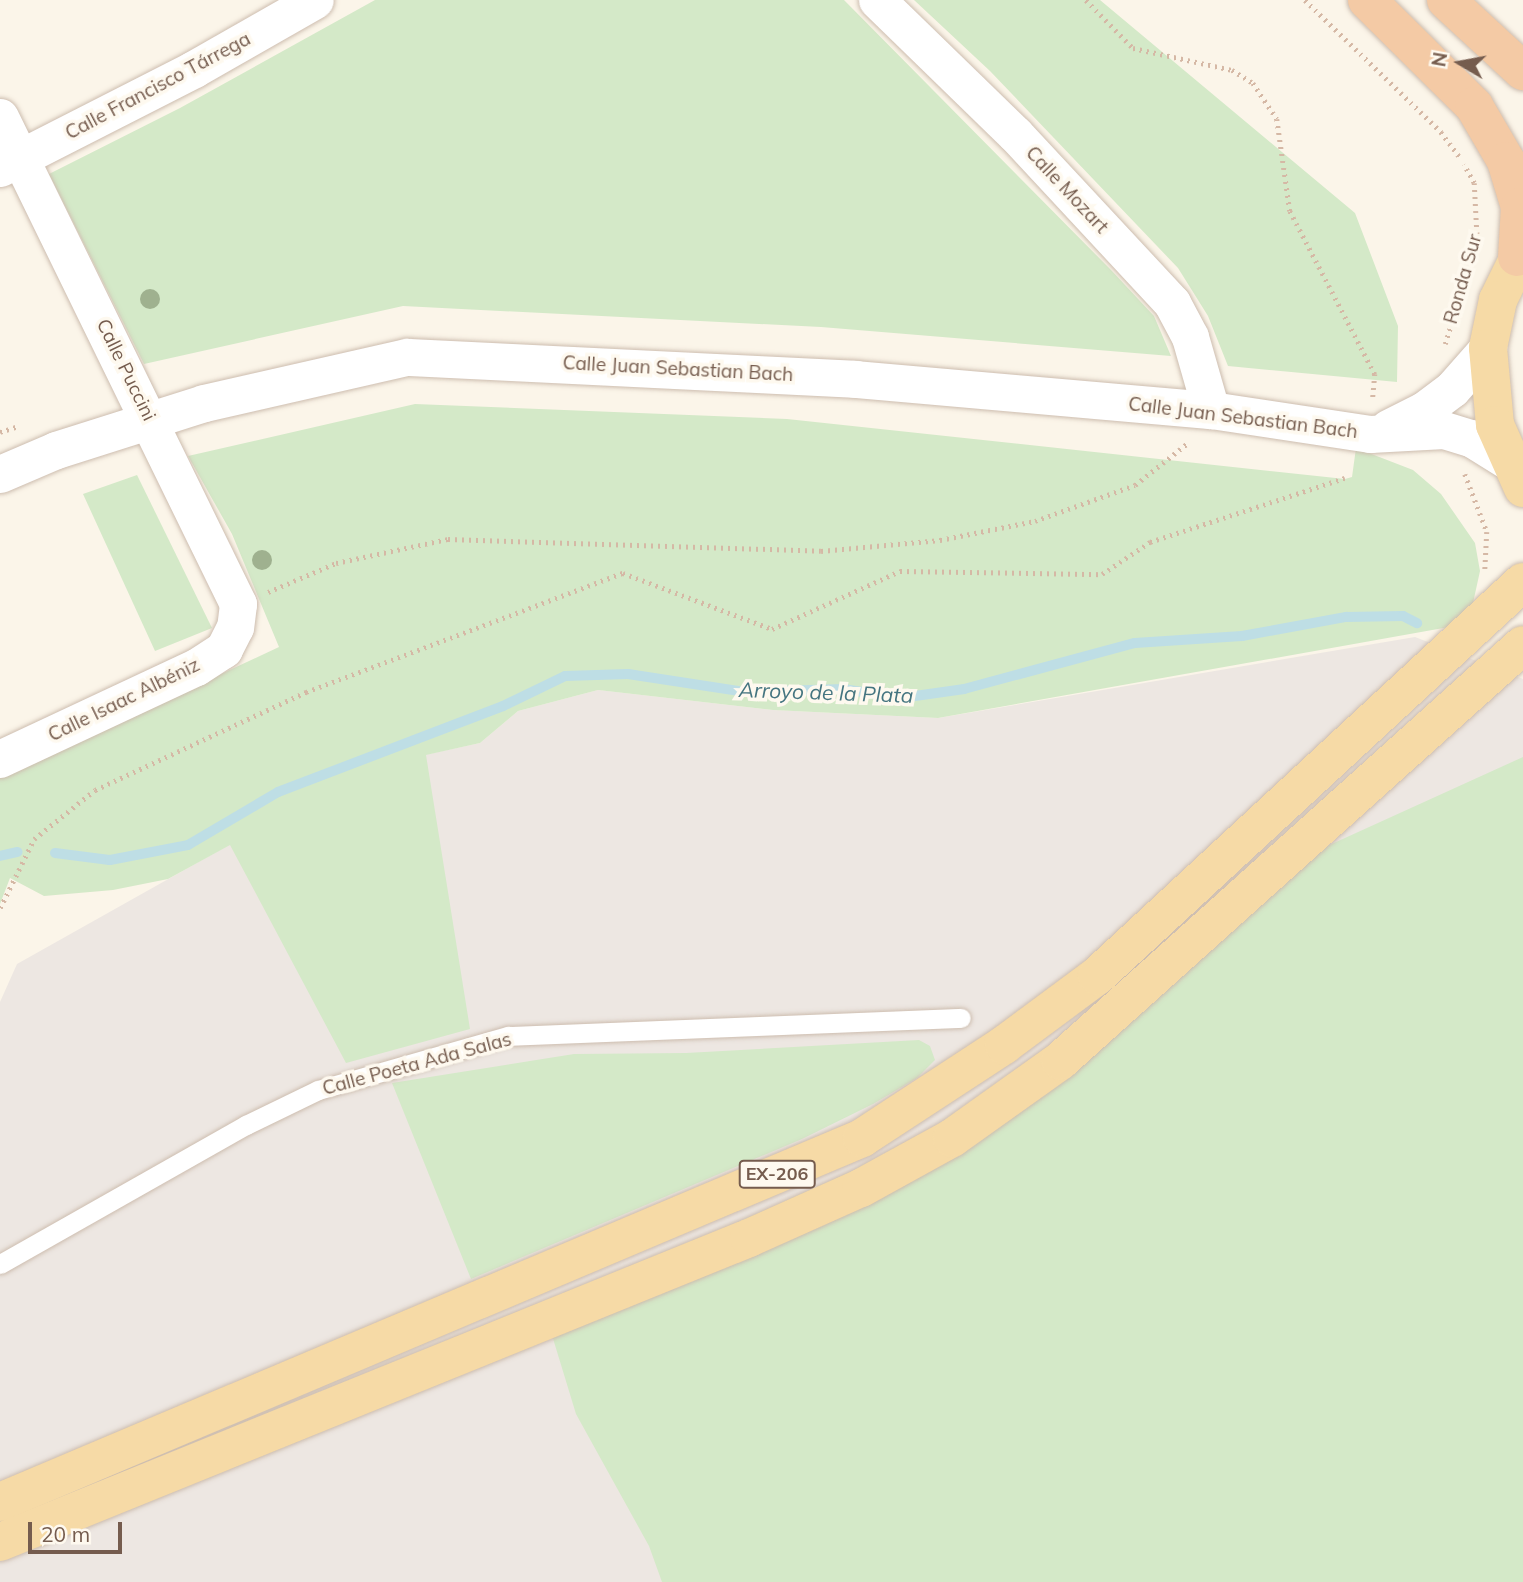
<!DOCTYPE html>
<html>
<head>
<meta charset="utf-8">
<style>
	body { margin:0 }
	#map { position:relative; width:1523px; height:1582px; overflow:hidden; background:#fbf5e9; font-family:Mulish,sans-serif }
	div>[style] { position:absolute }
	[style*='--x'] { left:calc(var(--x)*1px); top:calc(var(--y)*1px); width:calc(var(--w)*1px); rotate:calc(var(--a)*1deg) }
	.industrial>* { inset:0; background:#ede7e2 }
	.green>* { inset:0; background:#d4e9c8 }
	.stream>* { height:10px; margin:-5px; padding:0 5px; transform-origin:5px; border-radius:5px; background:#bedee5 }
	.path>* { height:4.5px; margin-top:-2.25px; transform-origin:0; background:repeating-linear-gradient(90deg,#d5b8a5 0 2px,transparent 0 7px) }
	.roads { filter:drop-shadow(0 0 2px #cdbdaf) drop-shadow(0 0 2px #cdbdaf) }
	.service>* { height:19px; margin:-9.5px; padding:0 9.5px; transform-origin:9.5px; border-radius:9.5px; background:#fff }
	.minor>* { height:37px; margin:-18.5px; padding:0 18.5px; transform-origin:18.5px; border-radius:18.5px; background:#fff }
	.primary>* { height:38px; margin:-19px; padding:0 19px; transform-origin:19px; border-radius:19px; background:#f6daa6 }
	.trunk>* { height:38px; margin:-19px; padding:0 19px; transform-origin:19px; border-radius:19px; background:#f4caa5 }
	.trees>* { width:20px; height:20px; margin:-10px; border-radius:50%; background:#9fb18f }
	span { translate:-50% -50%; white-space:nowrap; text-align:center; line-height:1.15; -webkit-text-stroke:7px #fef9ef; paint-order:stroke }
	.shield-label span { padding:2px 5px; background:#fef9ef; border:2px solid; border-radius:5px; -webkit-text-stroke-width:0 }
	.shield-label { font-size:18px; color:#755c4e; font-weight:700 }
	.street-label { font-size:19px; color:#755c4e }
	.water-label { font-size:21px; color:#457580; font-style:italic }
	.north { position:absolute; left:1425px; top:28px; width:70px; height:70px; -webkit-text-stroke:5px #fef9ef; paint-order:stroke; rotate:280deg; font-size:19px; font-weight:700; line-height:28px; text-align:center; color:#755c4e }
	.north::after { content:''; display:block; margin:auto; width:24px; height:32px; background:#755c4e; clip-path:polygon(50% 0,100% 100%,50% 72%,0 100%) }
	.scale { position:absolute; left:28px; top:1522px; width:94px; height:32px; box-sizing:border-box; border:4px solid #755c4e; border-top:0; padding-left:9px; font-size:21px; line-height:24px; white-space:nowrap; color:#755c4e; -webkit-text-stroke:5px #fef9ef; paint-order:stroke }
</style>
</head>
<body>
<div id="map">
	<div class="industrial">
		<i style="clip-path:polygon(1415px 637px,1523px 679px,1523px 1582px,0 1582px,0 1002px,17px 964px,368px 767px,480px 743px,518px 711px,598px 690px,773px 710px,938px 718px)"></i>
	</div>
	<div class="green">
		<i style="clip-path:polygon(375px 0,844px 0,1112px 271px,1154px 316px,1171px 356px,821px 327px,403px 306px,144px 364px,49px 174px,180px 108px)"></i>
		<i style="clip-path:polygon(914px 0,1100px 0,1355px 213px,1398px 326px,1397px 382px,1228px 366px,1208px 316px,1178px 268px,990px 71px)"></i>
		<i style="clip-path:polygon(415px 404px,787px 419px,1345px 479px,1352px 477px,1356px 448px,1413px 470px,1441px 494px,1475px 543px,1480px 571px,1473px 603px,1449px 627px,938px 718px,773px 710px,598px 690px,518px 711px,480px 743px,426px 755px,470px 1029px,346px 1063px,230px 845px,168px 879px,113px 890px,44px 896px,10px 878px,0 904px,0 777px,279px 647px,232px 534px,188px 456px)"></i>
		<i style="clip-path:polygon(137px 475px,212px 628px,155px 651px,83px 494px)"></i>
		<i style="clip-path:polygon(1523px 757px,1523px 1582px,662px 1582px,649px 1546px,576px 1414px,544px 1309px,946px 1129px,1279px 868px)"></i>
		<i style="clip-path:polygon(919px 1040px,930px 1046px,935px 1060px,917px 1078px,873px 1104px,802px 1139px,471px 1279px,392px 1083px,574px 1054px,686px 1053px)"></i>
	</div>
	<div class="stream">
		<i style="--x:55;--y:853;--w:55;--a:7.3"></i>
		<i style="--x:110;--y:860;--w:79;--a:-10.9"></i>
		<i style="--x:188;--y:845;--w:104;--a:-30.5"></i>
		<i style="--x:278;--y:792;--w:241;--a:-20.9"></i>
		<i style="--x:503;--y:706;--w:69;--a:-25.8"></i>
		<i style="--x:565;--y:676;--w:63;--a:-1.8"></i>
		<i style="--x:628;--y:674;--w:118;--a:8.7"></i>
		<i style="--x:745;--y:692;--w:98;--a:-1.8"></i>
		<i style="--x:843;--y:689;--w:59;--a:8.8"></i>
		<i style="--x:901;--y:698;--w:64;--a:-8.1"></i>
		<i style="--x:964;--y:689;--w:177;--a:-15.1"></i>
		<i style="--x:1135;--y:643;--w:107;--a:-3.7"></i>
		<i style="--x:1242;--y:636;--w:106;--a:-10.4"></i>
		<i style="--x:1346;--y:617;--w:57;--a:-1"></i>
		<i style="--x:1403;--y:616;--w:16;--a:27"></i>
		<i style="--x:0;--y:856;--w:18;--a:-13"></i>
	</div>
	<div class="path">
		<i style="--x:1086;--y:0;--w:67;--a:45.6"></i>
		<i style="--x:1133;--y:48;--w:101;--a:12.5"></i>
		<i style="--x:1232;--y:70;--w:25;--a:32"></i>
		<i style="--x:1253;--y:83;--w:43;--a:56.3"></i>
		<i style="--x:1277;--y:119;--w:93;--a:82"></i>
		<i style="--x:1290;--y:211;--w:184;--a:62.5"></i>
		<i style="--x:1375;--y:374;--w:25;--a:95"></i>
		<i style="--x:1305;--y:0;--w:190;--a:44.1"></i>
		<i style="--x:1441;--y:132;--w:31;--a:53"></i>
		<i style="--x:1445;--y:344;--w:108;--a:-72.7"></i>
		<i style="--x:1477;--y:241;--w:58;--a:-93"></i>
		<i style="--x:1474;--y:183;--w:21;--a:-119"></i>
		<i style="--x:0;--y:432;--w:20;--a:-18"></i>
		<i style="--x:1465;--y:474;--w:62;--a:69.2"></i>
		<i style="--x:1487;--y:532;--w:38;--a:93"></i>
		<i style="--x:268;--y:592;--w:74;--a:-23.1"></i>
		<i style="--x:336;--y:563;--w:115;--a:-12.1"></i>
		<i style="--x:448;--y:539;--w:373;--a:1.8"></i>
		<i style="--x:821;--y:551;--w:120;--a:-5.3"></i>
		<i style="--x:940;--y:540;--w:97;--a:-11.3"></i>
		<i style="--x:1035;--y:521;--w:106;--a:-19.8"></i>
		<i style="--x:1135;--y:485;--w:69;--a:-38.5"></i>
		<i style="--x:0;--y:908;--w:77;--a:-63.8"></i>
		<i style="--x:34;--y:839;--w:78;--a:-38.8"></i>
		<i style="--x:95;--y:790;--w:233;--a:-24.9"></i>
		<i style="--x:306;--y:692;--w:339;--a:-20.6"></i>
		<i style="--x:623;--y:573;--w:159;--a:20.6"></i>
		<i style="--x:772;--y:629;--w:141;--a:-24.4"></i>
		<i style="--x:900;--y:571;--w:202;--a:0.9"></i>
		<i style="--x:1102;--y:574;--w:58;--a:-33.7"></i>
		<i style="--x:1150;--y:542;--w:205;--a:-18.2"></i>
	</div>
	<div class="roads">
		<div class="service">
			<i style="--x:0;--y:1264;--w:283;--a:-29.5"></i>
			<i style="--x:246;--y:1125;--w:80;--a:-25.9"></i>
			<i style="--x:318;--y:1090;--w:198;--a:-15.9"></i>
			<i style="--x:508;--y:1036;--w:453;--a:-2.3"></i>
		</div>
		<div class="minor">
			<i style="--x:877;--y:0;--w:192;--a:44.2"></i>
			<i style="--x:1015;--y:134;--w:231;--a:47.1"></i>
			<i style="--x:1172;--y:303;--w:38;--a:62"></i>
			<i style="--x:1190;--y:337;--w:76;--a:74"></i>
			<i style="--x:0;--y:117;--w:542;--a:63.95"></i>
			<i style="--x:238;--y:604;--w:23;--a:97"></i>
			<i style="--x:235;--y:627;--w:25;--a:117"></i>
			<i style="--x:224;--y:649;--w:33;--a:147"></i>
			<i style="--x:196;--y:667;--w:217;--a:154.9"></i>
			<i style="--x:0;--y:168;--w:218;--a:-27"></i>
			<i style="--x:194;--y:69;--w:139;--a:-29.7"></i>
			<i style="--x:1388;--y:428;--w:40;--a:-26.6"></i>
			<i style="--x:1424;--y:410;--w:35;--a:-37"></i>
			<i style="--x:1452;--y:389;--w:55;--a:-48.7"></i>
			<i style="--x:0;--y:474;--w:61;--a:-23.2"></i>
			<i style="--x:56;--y:450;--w:155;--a:-17.6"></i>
			<i style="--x:204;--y:403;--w:208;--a:-12.8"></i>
			<i style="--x:407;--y:357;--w:449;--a:2.8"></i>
			<i style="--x:855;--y:379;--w:357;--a:5"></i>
			<i style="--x:1211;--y:410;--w:161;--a:8.6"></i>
			<i style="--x:1370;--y:434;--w:74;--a:-3.1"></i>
			<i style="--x:1444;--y:430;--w:28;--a:17"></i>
			<i style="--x:1471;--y:438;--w:44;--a:31.9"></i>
		</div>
		<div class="primary">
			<i style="--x:1523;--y:249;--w:57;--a:116.1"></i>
			<i style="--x:1498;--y:300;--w:49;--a:101.8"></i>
			<i style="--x:1488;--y:348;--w:77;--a:84.8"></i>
			<i style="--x:1495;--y:425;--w:69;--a:66"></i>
			<i style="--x:0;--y:1502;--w:936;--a:-22.89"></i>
			<i style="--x:862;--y:1138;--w:170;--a:-33.2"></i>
			<i style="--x:1004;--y:1045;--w:116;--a:-36.6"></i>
			<i style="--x:1097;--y:976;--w:580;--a:-42.77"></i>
			<i style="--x:0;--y:1542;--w:808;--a:-22.09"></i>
			<i style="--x:749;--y:1238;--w:123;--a:-24.1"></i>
			<i style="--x:861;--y:1188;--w:104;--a:-28.8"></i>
			<i style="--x:952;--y:1138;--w:133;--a:-35.5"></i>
			<i style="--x:1060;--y:1061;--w:622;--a:-41.94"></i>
		</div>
		<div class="trunk">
			<i style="--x:1367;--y:0;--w:151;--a:44.7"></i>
			<i style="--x:1474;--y:106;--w:64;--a:59.8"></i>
			<i style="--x:1506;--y:161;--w:48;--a:73.1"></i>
			<i style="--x:1520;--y:207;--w:50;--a:93.4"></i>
			<i style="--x:1446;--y:0;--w:105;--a:42.7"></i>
		</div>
	</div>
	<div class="trees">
		<i style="left:150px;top:299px"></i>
		<i style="left:262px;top:560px"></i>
	</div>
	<div class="shield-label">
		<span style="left:777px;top:1174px">EX-206</span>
	</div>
	<div class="street-label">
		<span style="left:158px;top:86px;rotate:-28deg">Calle Francisco Tárrega</span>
		<span style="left:1067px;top:190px;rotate:47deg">Calle Mozart</span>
		<span style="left:1463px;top:279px;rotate:-74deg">Ronda Sur</span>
		<span style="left:678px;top:369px;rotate:3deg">Calle Juan Sebastian Bach</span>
		<span style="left:126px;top:370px;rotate:64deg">Calle Puccini</span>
		<span style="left:1243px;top:418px;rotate:7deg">Calle Juan Sebastian Bach</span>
		<span style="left:124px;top:700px;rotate:-26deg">Calle Isaac Albéniz</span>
		<span style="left:417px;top:1064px;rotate:-15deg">Calle Poeta Ada Salas</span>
	</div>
	<div class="water-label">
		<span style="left:826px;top:692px;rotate:2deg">Arroyo de la Plata</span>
	</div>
	<div class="north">N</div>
	<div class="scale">20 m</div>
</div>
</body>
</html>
